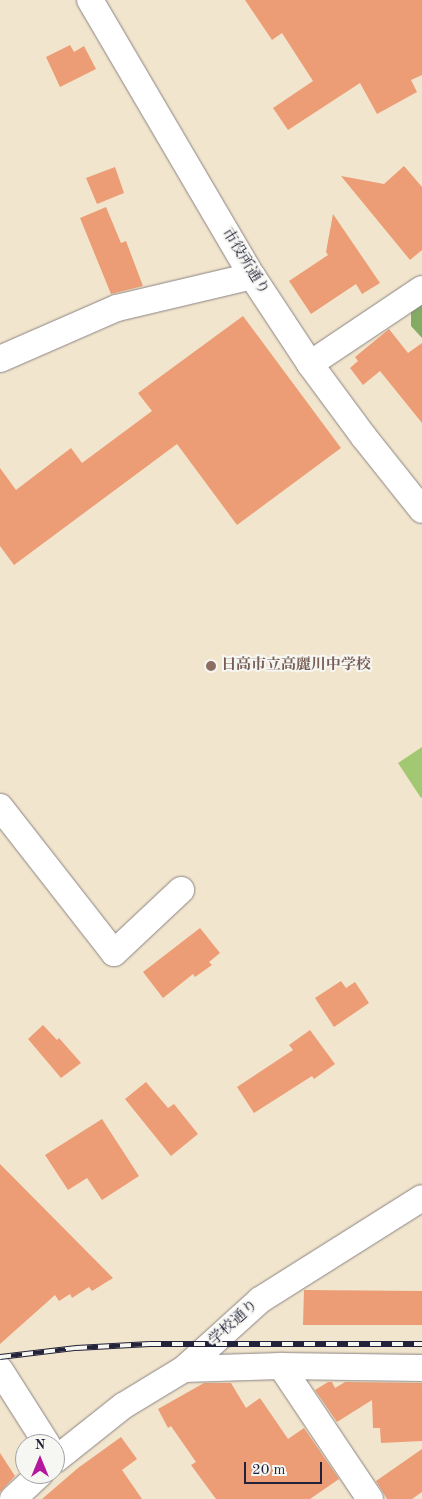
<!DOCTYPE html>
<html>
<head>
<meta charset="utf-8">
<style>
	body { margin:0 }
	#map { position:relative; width:422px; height:1499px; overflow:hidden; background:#f2e5cd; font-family:"Old Standard TT","Noto Serif JP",serif }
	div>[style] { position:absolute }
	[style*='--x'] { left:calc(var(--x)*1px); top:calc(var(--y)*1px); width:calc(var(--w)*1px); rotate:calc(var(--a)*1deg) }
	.green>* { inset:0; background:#a3c872 }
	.forest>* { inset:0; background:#82ac64 }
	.building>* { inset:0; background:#ec9d75 }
	.roads { filter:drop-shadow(0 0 1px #8a8484) drop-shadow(0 0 1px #8a8484) }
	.minor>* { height:26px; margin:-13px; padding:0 13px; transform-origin:13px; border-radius:13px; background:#fff }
	.rail>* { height:5.5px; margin-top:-2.75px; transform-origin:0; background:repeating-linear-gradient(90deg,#f6f6f2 0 11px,#22223b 0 22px); box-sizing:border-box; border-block:1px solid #22223b }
	.dots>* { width:14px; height:14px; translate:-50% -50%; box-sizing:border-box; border:2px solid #f6f6f2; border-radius:50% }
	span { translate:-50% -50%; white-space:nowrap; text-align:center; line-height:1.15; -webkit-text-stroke:4px #f6f6f2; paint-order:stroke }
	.street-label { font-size:15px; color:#22223b }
	.education-label { font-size:15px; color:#785e54; font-weight:700 }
	.left { translate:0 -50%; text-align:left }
	.north { position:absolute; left:15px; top:1434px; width:50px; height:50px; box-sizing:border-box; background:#f6f6f2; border:1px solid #a1a1a9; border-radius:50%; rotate:0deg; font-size:14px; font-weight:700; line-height:20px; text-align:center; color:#22223b }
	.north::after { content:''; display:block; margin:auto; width:18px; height:22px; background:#b5179e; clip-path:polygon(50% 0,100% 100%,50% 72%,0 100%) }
	.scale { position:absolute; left:244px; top:1462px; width:78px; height:22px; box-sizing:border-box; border:2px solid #22223b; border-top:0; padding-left:6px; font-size:15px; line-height:18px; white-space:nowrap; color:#22223b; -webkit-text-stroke:4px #f6f6f2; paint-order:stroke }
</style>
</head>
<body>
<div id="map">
	<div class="green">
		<i style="clip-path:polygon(422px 747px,422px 797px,421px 798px,398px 763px)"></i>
	</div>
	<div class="forest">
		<i style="clip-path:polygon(422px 302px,422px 338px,411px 326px,411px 310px)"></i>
	</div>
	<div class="building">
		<i style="clip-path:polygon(245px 0,422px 0,422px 75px,411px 80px,417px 92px,377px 114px,360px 83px,288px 130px,273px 108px,313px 81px,282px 33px,272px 40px)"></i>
		<i style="clip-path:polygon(70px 45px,74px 52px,84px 46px,96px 69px,60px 87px,46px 57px)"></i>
		<i style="clip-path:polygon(404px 166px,422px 187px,422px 250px,410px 260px,341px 176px,384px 184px)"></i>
		<i style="clip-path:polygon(115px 167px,124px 193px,97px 204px,86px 178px)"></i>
		<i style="clip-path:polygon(106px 207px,121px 243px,126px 241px,143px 286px,111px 294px,80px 218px)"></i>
		<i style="clip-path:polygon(333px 214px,380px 283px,362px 294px,356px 284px,311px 314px,289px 281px,328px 255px,326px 252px)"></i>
		<i style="clip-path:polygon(243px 316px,341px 448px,237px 525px,177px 444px,14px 565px,0 546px,0 468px,16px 490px,71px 448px,82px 463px,152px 411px,138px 393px)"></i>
		<i style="clip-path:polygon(389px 329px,408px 353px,422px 343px,422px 423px,380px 371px,363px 385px,350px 368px,358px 361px,355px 357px)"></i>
		<i style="clip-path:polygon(200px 928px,220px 953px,209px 962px,212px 965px,195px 977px,193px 974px,163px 998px,143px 972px)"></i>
		<i style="clip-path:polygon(341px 981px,346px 988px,355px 982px,369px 1003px,334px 1027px,315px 998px)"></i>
		<i style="clip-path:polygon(43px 1025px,57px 1040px,59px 1038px,81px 1063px,61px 1078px,28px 1039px)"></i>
		<i style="clip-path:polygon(310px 1030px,335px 1064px,314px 1079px,312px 1076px,254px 1113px,237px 1087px,293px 1050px,289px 1045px)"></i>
		<i style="clip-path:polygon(146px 1082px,168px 1108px,174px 1104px,198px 1134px,171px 1156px,125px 1099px)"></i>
		<i style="clip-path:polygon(102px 1119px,139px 1176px,102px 1200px,87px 1178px,68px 1190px,45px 1155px)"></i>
		<i style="clip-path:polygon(0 1164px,113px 1278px,92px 1291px,89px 1287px,72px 1298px,70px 1294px,59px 1301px,55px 1295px,0 1344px)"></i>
		<i style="clip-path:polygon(304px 1290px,422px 1291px,422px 1325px,303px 1325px)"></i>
		<i style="clip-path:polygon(328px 1382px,332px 1382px,335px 1388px,345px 1382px,422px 1383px,422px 1441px,381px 1443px,380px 1428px,373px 1428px,372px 1400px,337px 1422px,315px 1390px)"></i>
		<i style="clip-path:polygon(204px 1383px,231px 1383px,246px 1408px,260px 1398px,288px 1439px,304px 1428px,339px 1479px,310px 1499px,216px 1499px,191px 1465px,196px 1462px,171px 1426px,168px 1428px,158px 1409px)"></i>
		<i style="clip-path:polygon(121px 1437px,137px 1459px,122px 1470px,142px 1499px,42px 1499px,78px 1468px)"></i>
		<i style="clip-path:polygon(422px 1449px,422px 1492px,412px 1499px,387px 1499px,376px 1481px)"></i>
		<i style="clip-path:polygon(0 1453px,15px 1476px,0 1492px)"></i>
	</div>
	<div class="roads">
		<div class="minor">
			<i style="--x:90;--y:0;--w:320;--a:59.6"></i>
			<i style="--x:252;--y:276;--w:105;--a:56.6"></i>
			<i style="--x:310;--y:364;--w:91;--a:53.5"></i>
			<i style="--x:364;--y:437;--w:93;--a:51.5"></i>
			<i style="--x:0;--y:359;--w:128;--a:-23.6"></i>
			<i style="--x:117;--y:308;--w:139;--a:-13.3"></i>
			<i style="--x:310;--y:364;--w:135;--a:-33.8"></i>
			<i style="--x:0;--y:807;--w:185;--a:52"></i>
			<i style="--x:114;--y:953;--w:92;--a:-43.2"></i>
			<i style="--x:281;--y:1366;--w:160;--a:56.2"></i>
			<i style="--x:184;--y:1369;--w:97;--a:-1.8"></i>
			<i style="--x:281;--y:1366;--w:141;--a:0.8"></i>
			<i style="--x:0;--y:1370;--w:88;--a:57.6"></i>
			<i style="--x:55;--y:1460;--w:87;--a:-38.5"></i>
			<i style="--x:123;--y:1406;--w:71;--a:-31.2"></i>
			<i style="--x:184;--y:1369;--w:103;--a:-42.2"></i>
			<i style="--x:260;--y:1300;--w:191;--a:-32.2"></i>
			<i style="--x:13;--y:1499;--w:37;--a:-43"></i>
		</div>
	</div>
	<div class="rail">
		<i style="--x:0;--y:1357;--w:77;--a:-6.8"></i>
		<i style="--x:76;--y:1348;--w:74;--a:-3.1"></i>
		<i style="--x:150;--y:1344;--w:272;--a:0"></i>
	</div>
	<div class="dots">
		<i style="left:211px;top:666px;background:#8d6e63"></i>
	</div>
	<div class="street-label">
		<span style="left:245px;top:262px;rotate:58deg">市役所通り</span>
		<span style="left:234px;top:1323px;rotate:-42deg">学校通り</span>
	</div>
	<div class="education-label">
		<span class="left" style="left:221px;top:666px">日高市立高麗川中学校</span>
	</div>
	<div class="north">N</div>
	<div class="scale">20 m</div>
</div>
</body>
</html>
